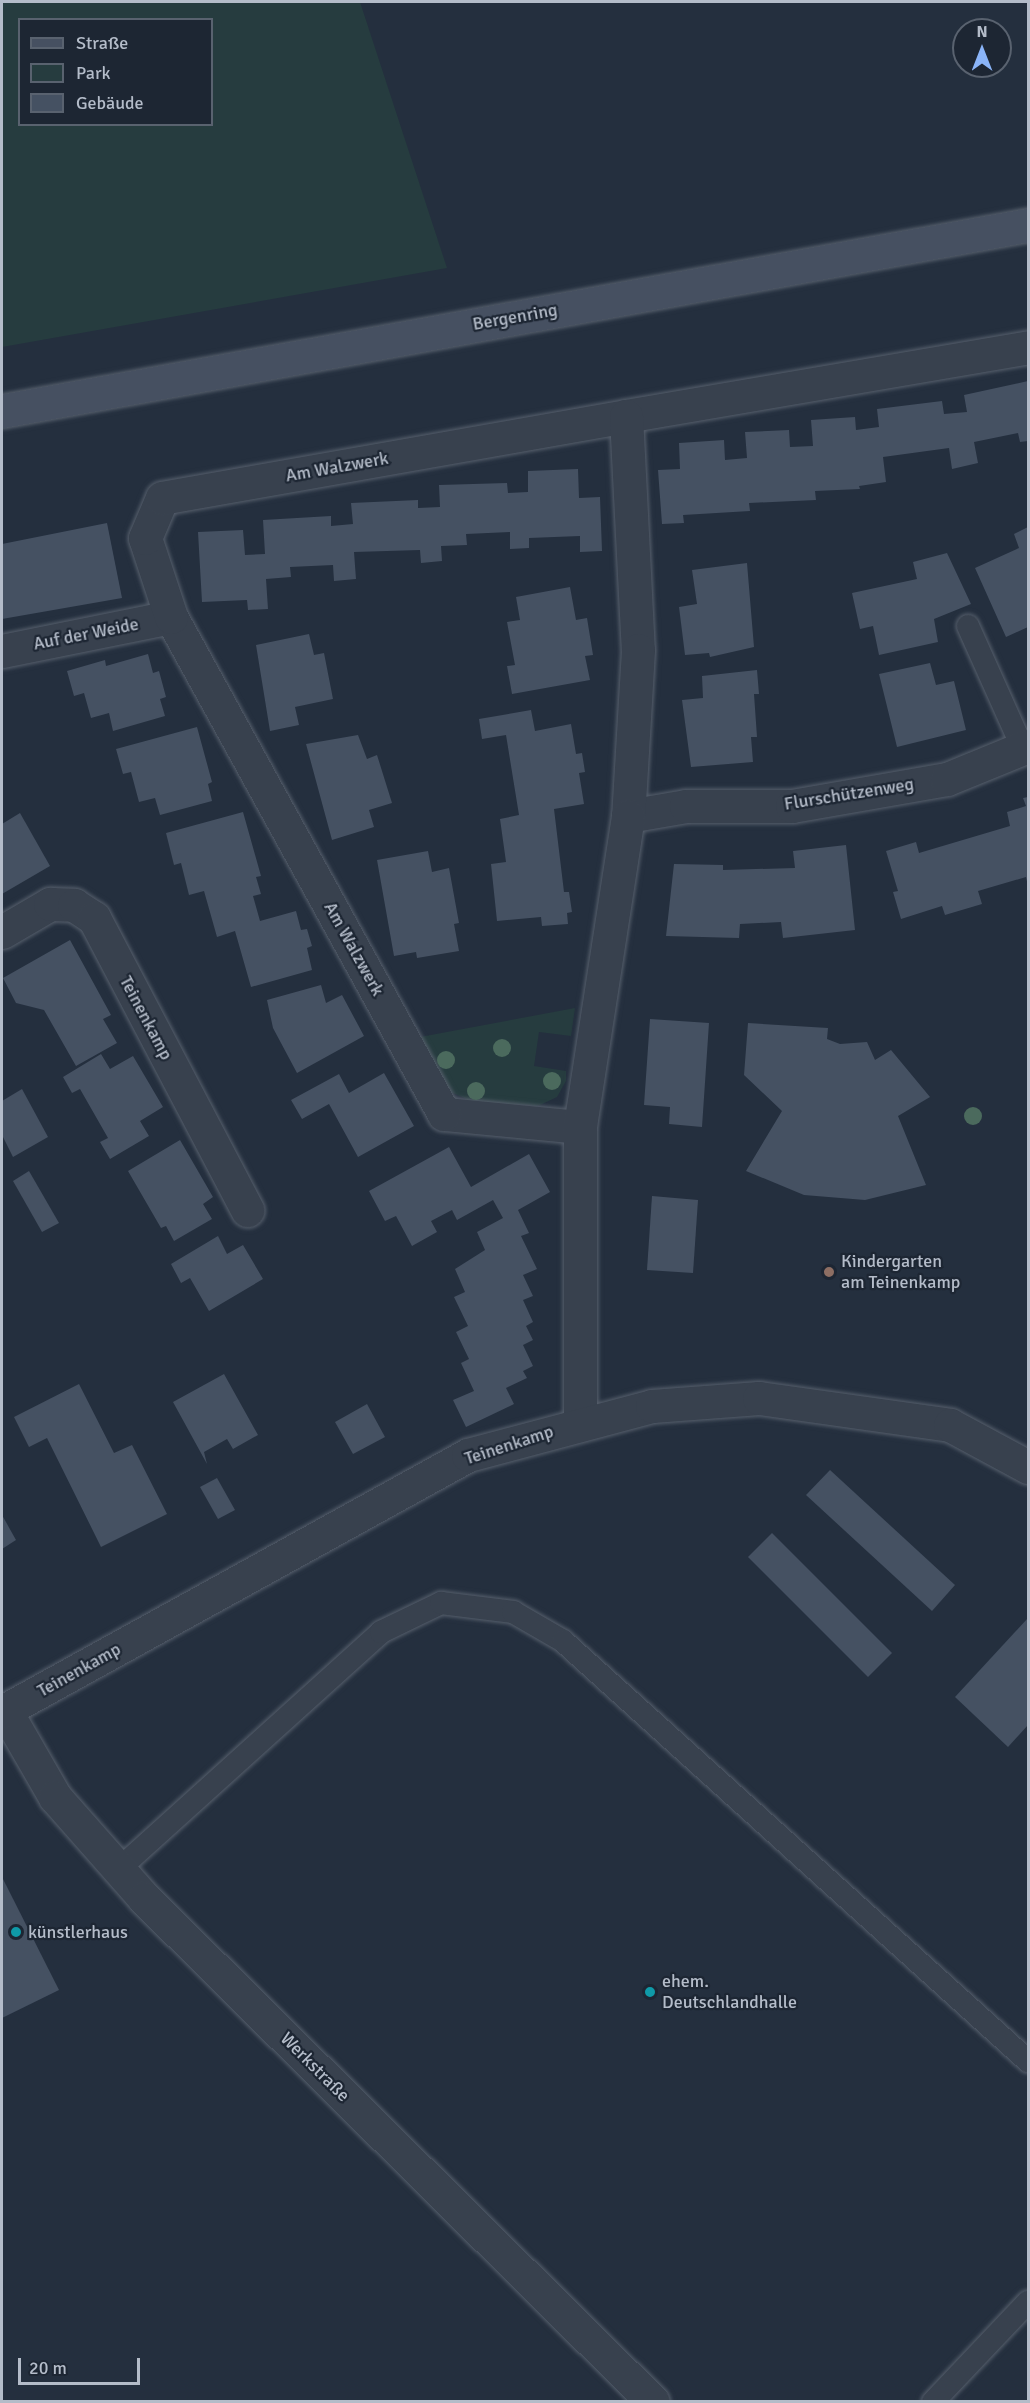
<!DOCTYPE html>
<html>
<head>
<meta charset="utf-8">
<style>
	body { margin:0 }
	#map { position:relative; width:1030px; height:2403px; overflow:hidden; background:#242f3e; font-family:Signika,sans-serif }
	div>[style] { position:absolute }
	[style*='--x'] { left:calc(var(--x)*1px); top:calc(var(--y)*1px); width:calc(var(--w)*1px); rotate:calc(var(--a)*1deg) }
	.green>* { inset:0; background:#263c3f }
	.building>* { inset:0; background:#455162 }
	.roads { filter:drop-shadow(0 0 2px #565f6c) drop-shadow(0 0 2px #565f6c) }
	.service>* { height:22px; margin:-11px; padding:0 11px; transform-origin:11px; border-radius:11px; background:#38414e }
	.minor>* { height:33px; margin:-16.5px; padding:0 16.5px; transform-origin:16.5px; border-radius:16.5px; background:#38414e }
	.secondary>* { height:33px; margin:-16.5px; padding:0 16.5px; transform-origin:16.5px; border-radius:16.5px; background:#465061 }
	.trees>* { width:18px; height:18px; margin:-9px; border-radius:50%; background:#4b6a5d }
	.dots>* { width:16px; height:16px; translate:-50% -50%; box-sizing:border-box; border:3px solid #1d2633; border-radius:50% }
	span { translate:-50% -50%; white-space:nowrap; text-align:center; line-height:1.15; -webkit-text-stroke:4.5px #1d2633; paint-order:stroke }
	.street-label { font-size:18px; color:#b4bcc9 }
	.poi-label { font-size:18px; color:#b4bcc9 }
	.left { translate:0 -50%; text-align:left }
	.frame { position:absolute; inset:0; border:3px solid #b4bcc9; pointer-events:none }
	.legend { position:absolute; left:18px; top:18px; width:195px; height:108px; box-sizing:border-box; background:#1d2633; border:2px solid #59626f; margin:0; padding:8px 10px; list-style:none; font-size:18px; color:#b4bcc9 }
	.legend li { display:flex; align-items:center; gap:12px; height:30px }
	.legend b { width:30px; border:2px solid #59626f }
	.north { position:absolute; left:952px; top:18px; width:60px; height:60px; box-sizing:border-box; background:#1d2633; border:2px solid #59626f; border-radius:50%; rotate:0deg; font-size:16px; font-weight:700; line-height:24px; text-align:center; color:#b4bcc9 }
	.north::after { content:''; display:block; margin:auto; width:21px; height:27px; background:#8ab4f8; clip-path:polygon(50% 0,100% 100%,50% 72%,0 100%) }
	.scale { position:absolute; left:18px; top:2358px; width:122px; height:27px; box-sizing:border-box; border:3px solid #b4bcc9; border-top:0; padding-left:8px; font-size:18px; line-height:21px; white-space:nowrap; color:#b4bcc9; -webkit-text-stroke:4px #1d2633; paint-order:stroke }
</style>
</head>
<body>
<div id="map">
	<div class="green">
		<i style="clip-path:polygon(evenodd,2px 2px,360px 2px,447px 268px,2px 347px,2px 2px,20px 20px,212px 20px,212px 124px,20px 124px,20px 20px)"></i>
		<i style="clip-path:polygon(575px 1008px,571px 1036px,539px 1032px,534px 1066px,566px 1071px,566px 1081px,557px 1097px,538px 1106px,471px 1101px,451px 1092px,420px 1037px)"></i>
	</div>
	<div class="building">
		<i style="clip-path:polygon(1028px 381px,1028px 441px,1020px 442px,1018px 433px,974px 442px,978px 463px,952px 469px,949px 448px,883px 457px,886px 482px,859px 486px,860px 489px,815px 491px,816px 500px,749px 503px,750px 511px,683px 515px,684px 523px,662px 524px,658px 470px,680px 469px,679px 443px,724px 440px,725px 460px,747px 458px,745px 432px,789px 430px,790px 447px,813px 446px,811px 420px,855px 417px,856px 430px,879px 427px,877px 409px,942px 401px,944px 414px,967px 412px,964px 395px)"></i>
		<i style="clip-path:polygon(578px 469px,579px 498px,600px 497px,602px 551px,580px 552px,580px 536px,529px 538px,529px 548px,510px 549px,510px 532px,466px 534px,467px 545px,441px 546px,442px 561px,421px 563px,420px 550px,354px 552px,356px 579px,334px 581px,333px 565px,290px 567px,291px 577px,266px 579px,268px 609px,248px 610px,247px 600px,202px 602px,198px 532px,243px 530px,245px 555px,265px 554px,263px 520px,331px 516px,331px 526px,353px 524px,351px 503px,418px 500px,418px 508px,440px 507px,439px 485px,507px 483px,508px 493px,528px 492px,528px 471px)"></i>
		<i style="clip-path:polygon(107px 523px,122px 598px,2px 619px,2px 544px)"></i>
		<i style="clip-path:polygon(1028px 527px,1028px 627px,1006px 637px,975px 568px,1019px 548px,1014px 534px)"></i>
		<i style="clip-path:polygon(947px 553px,971px 604px,934px 619px,938px 642px,879px 655px,873px 626px,860px 629px,852px 593px,917px 579px,913px 562px)"></i>
		<i style="clip-path:polygon(747px 563px,754px 647px,710px 657px,709px 653px,685px 655px,679px 607px,697px 604px,692px 570px)"></i>
		<i style="clip-path:polygon(570px 587px,576px 620px,587px 618px,593px 655px,585px 656px,590px 680px,512px 694px,507px 666px,515px 665px,507px 622px,520px 620px,516px 597px)"></i>
		<i style="clip-path:polygon(309px 634px,314px 655px,324px 653px,333px 699px,295px 707px,299px 725px,270px 731px,256px 645px)"></i>
		<i style="clip-path:polygon(148px 654px,153px 673px,159px 671px,166px 697px,160px 699px,165px 716px,113px 731px,109px 713px,91px 718px,84px 693px,74px 696px,67px 671px,105px 660px,106px 666px)"></i>
		<i style="clip-path:polygon(930px 663px,936px 685px,954px 681px,966px 730px,897px 747px,879px 674px)"></i>
		<i style="clip-path:polygon(757px 670px,759px 694px,754px 694px,757px 737px,751px 737px,753px 762px,691px 767px,682px 700px,703px 698px,702px 676px)"></i>
		<i style="clip-path:polygon(531px 710px,535px 731px,571px 724px,576px 754px,582px 753px,585px 772px,579px 773px,584px 804px,554px 809px,564px 892px,569px 892px,572px 912px,567px 913px,568px 924px,542px 926px,541px 917px,497px 921px,491px 864px,506px 862px,500px 819px,519px 815px,506px 735px,482px 739px,479px 719px)"></i>
		<i style="clip-path:polygon(197px 727px,212px 782px,208px 784px,212px 801px,160px 815px,155px 798px,139px 802px,131px 772px,123px 774px,116px 749px)"></i>
		<i style="clip-path:polygon(358px 735px,367px 759px,377px 755px,392px 803px,369px 810px,374px 827px,332px 840px,306px 744px)"></i>
		<i style="clip-path:polygon(1028px 797px,1028px 886px,1026px 877px,978px 891px,982px 904px,945px 915px,942px 906px,901px 919px,893px 892px,898px 891px,886px 851px,916px 842px,919px 853px,1010px 826px,1007px 812px,1026px 806px,1023px 798px)"></i>
		<i style="clip-path:polygon(243px 812px,261px 876px,256px 877px,261px 894px,253px 896px,260px 921px,296px 911px,301px 930px,307px 929px,312px 946px,307px 948px,312px 970px,251px 987px,235px 931px,217px 937px,204px 891px,189px 895px,181px 863px,174px 865px,166px 833px)"></i>
		<i style="clip-path:polygon(20px 813px,50px 866px,2px 894px,2px 824px)"></i>
		<i style="clip-path:polygon(846px 845px,855px 930px,783px 938px,781px 922px,740px 924px,739px 938px,666px 936px,674px 864px,723px 865px,723px 870px,795px 868px,793px 851px)"></i>
		<i style="clip-path:polygon(428px 851px,432px 872px,449px 868px,459px 923px,454px 924px,459px 951px,417px 958px,416px 952px,394px 956px,377px 860px)"></i>
		<i style="clip-path:polygon(70px 940px,111px 1015px,103px 1019px,117px 1043px,76px 1066px,44px 1010px,16px 1003px,3px 978px)"></i>
		<i style="clip-path:polygon(321px 985px,326px 1003px,342px 995px,364px 1036px,297px 1073px,273px 1028px,267px 1000px)"></i>
		<i style="clip-path:polygon(650px 1019px,709px 1023px,702px 1127px,669px 1124px,670px 1107px,644px 1105px)"></i>
		<i style="clip-path:polygon(748px 1023px,828px 1028px,827px 1039px,840px 1044px,867px 1042px,875px 1060px,891px 1050px,930px 1097px,898px 1116px,926px 1185px,865px 1200px,804px 1195px,746px 1171px,782px 1111px,744px 1075px)"></i>
		<i style="clip-path:polygon(101px 1054px,110px 1069px,133px 1056px,163px 1107px,140px 1121px,149px 1136px,110px 1159px,100px 1142px,108px 1138px,80px 1089px,72px 1093px,63px 1077px)"></i>
		<i style="clip-path:polygon(384px 1073px,414px 1126px,358px 1157px,329px 1104px,302px 1119px,291px 1100px,339px 1074px,349px 1093px)"></i>
		<i style="clip-path:polygon(22px 1089px,48px 1137px,13px 1157px,2px 1135px,2px 1101px)"></i>
		<i style="clip-path:polygon(180px 1140px,213px 1197px,203px 1204px,212px 1219px,174px 1241px,166px 1226px,161px 1228px,128px 1171px)"></i>
		<i style="clip-path:polygon(449px 1147px,471px 1187px,529px 1154px,550px 1192px,518px 1210px,529px 1233px,521px 1236px,537px 1269px,523px 1275px,533px 1296px,523px 1300px,533px 1322px,526px 1326px,533px 1340px,523px 1345px,533px 1366px,523px 1371px,527px 1378px,506px 1388px,514px 1404px,466px 1427px,453px 1400px,474px 1391px,461px 1363px,469px 1359px,456px 1332px,468px 1326px,454px 1297px,465px 1292px,455px 1269px,485px 1250px,477px 1232px,503px 1218px,493px 1200px,457px 1220px,452px 1210px,431px 1221px,437px 1232px,412px 1246px,396px 1216px,385px 1221px,369px 1191px)"></i>
		<i style="clip-path:polygon(29px 1171px,59px 1223px,42px 1232px,13px 1181px)"></i>
		<i style="clip-path:polygon(652px 1196px,698px 1200px,693px 1273px,647px 1270px)"></i>
		<i style="clip-path:polygon(218px 1236px,227px 1254px,243px 1245px,263px 1279px,209px 1311px,190px 1278px,181px 1283px,171px 1264px)"></i>
		<i style="clip-path:polygon(224px 1374px,258px 1435px,233px 1449px,227px 1439px,204px 1452px,207px 1464px,173px 1402px)"></i>
		<i style="clip-path:polygon(79px 1384px,114px 1453px,132px 1445px,167px 1514px,101px 1547px,47px 1438px,29px 1447px,14px 1417px)"></i>
		<i style="clip-path:polygon(367px 1404px,385px 1437px,353px 1454px,335px 1422px)"></i>
		<i style="clip-path:polygon(830px 1470px,955px 1585px,932px 1611px,806px 1495px)"></i>
		<i style="clip-path:polygon(217px 1478px,235px 1510px,218px 1519px,200px 1487px)"></i>
		<i style="clip-path:polygon(2px 1515px,16px 1540px,2px 1549px)"></i>
		<i style="clip-path:polygon(772px 1533px,892px 1653px,868px 1677px,748px 1557px)"></i>
		<i style="clip-path:polygon(1028px 1618px,1028px 1725px,1008px 1747px,955px 1697px)"></i>
		<i style="clip-path:polygon(2px 1877px,59px 1990px,2px 2018px)"></i>
	</div>
	<div class="roads">
		<div class="service">
			<i style="--x:968;--y:626;--w:135;--a:65.9"></i>
			<i style="--x:119;--y:1869;--w:353;--a:-42.1"></i>
			<i style="--x:381;--y:1632;--w:67;--a:-25.8"></i>
			<i style="--x:441;--y:1603;--w:73;--a:7.1"></i>
			<i style="--x:513;--y:1612;--w:58;--a:30.1"></i>
			<i style="--x:563;--y:1641;--w:627;--a:42.09"></i>
			<i style="--x:933;--y:2402;--w:138;--a:-46.5"></i>
		</div>
		<div class="minor">
			<i style="--x:626;--y:416;--w:408;--a:-9.7"></i>
			<i style="--x:2;--y:651;--w:172;--a:-11.4"></i>
			<i style="--x:628;--y:816;--w:59;--a:-9.8"></i>
			<i style="--x:686;--y:806;--w:106;--a:0"></i>
			<i style="--x:792;--y:806;--w:157;--a:-9.9"></i>
			<i style="--x:947;--y:779;--w:87;--a:-22.2"></i>
			<i style="--x:2;--y:932;--w:56;--a:-30.3"></i>
			<i style="--x:50;--y:904;--w:24;--a:2"></i>
			<i style="--x:74;--y:905;--w:24;--a:33"></i>
			<i style="--x:94;--y:918;--w:330;--a:62.3"></i>
			<i style="--x:580;--y:1127;--w:137;--a:-174.5"></i>
			<i style="--x:444;--y:1114;--w:567;--a:-118.78"></i>
			<i style="--x:171;--y:617;--w:83;--a:-108.2"></i>
			<i style="--x:145;--y:538;--w:43;--a:-67"></i>
			<i style="--x:162;--y:498;--w:471;--a:-10"></i>
			<i style="--x:626;--y:416;--w:234;--a:87.1"></i>
			<i style="--x:638;--y:650;--w:166;--a:93.4"></i>
			<i style="--x:628;--y:816;--w:315;--a:98.8"></i>
			<i style="--x:580;--y:1127;--w:296;--a:90"></i>
			<i style="--x:5;--y:1710;--w:100;--a:60.1"></i>
			<i style="--x:55;--y:1797;--w:135;--a:48.6"></i>
			<i style="--x:144;--y:1898;--w:716;--a:44.72"></i>
			<i style="--x:2;--y:1712;--w:532;--a:-28.88"></i>
			<i style="--x:468;--y:1455;--w:190;--a:-14.9"></i>
			<i style="--x:652;--y:1406;--w:107;--a:-4.3"></i>
			<i style="--x:759;--y:1398;--w:193;--a:8"></i>
			<i style="--x:950;--y:1425;--w:89;--a:28.3"></i>
		</div>
		<div class="secondary">
			<i style="--x:2;--y:411;--w:1043;--a:-10.28"></i>
		</div>
	</div>
	<div class="trees">
		<i style="left:502px;top:1048px"></i>
		<i style="left:446px;top:1060px"></i>
		<i style="left:552px;top:1081px"></i>
		<i style="left:476px;top:1091px"></i>
		<i style="left:973px;top:1116px"></i>
	</div>
	<div class="dots">
		<i style="left:829px;top:1272px;background:#8d6e63"></i>
		<i style="left:16px;top:1932px;background:#0f9aa8"></i>
		<i style="left:650px;top:1992px;background:#0f9aa8"></i>
	</div>
	<div class="street-label">
		<span style="left:515px;top:317px;rotate:-10deg">Bergenring</span>
		<span style="left:337px;top:467px;rotate:-10deg">Am Walzwerk</span>
		<span style="left:86px;top:634px;rotate:-11deg">Auf der Weide</span>
		<span style="left:849px;top:794px;rotate:-9deg">Flurschützenweg</span>
		<span style="left:354px;top:949px;rotate:61deg">Am Walzwerk</span>
		<span style="left:146px;top:1018px;rotate:62deg">Teinenkamp</span>
		<span style="left:509px;top:1445px;rotate:-18deg">Teinenkamp</span>
		<span style="left:79px;top:1670px;rotate:-29deg">Teinenkamp</span>
		<span style="left:315px;top:2067px;rotate:45deg">Werkstraße</span>
	</div>
	<div class="poi-label">
		<span class="left" style="left:841px;top:1272px">Kindergarten<br>am Teinenkamp</span>
		<span class="left" style="left:28px;top:1932px">künstlerhaus</span>
		<span class="left" style="left:662px;top:1992px">ehem.<br>Deutschlandhalle</span>
	</div>
	<div class="frame"></div>
	<ul class="legend">
	<li><b style="height:8px;background:#465061"></b>Straße</li>
	<li><b style="height:16px;background:#263c3f"></b>Park</li>
	<li><b style="height:16px;background:#455162"></b>Gebäude</li>
	</ul>
	<div class="north">N</div>
	<div class="scale">20 m</div>
</div>
</body>
</html>
